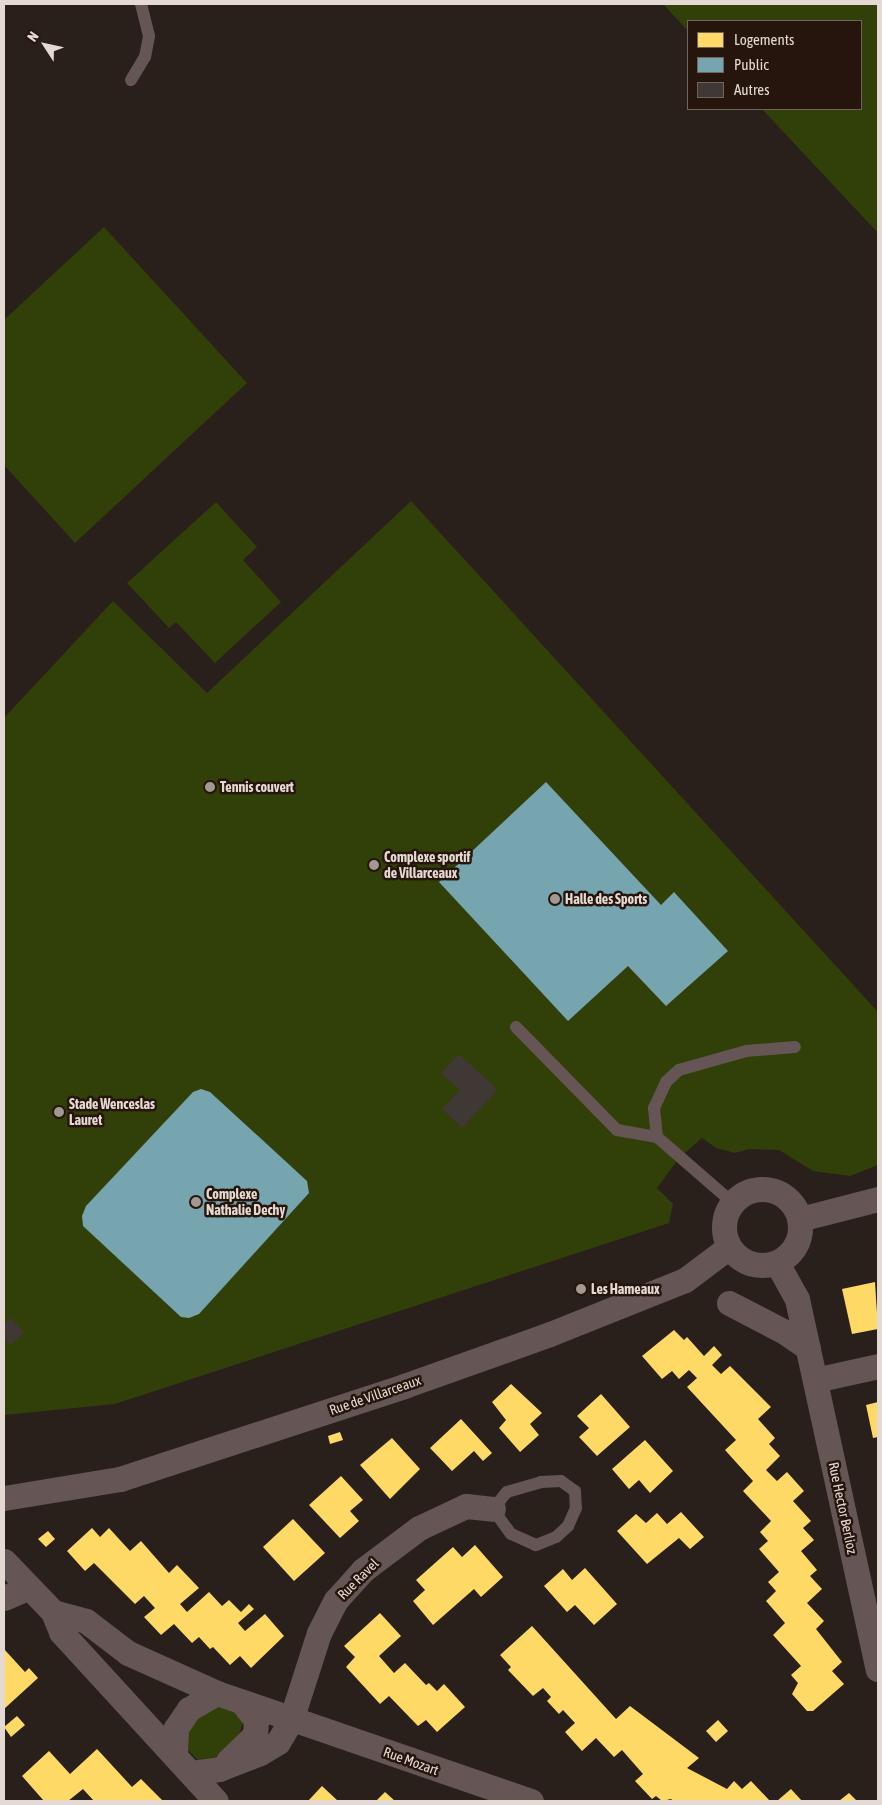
<!DOCTYPE html>
<html>
<head>
<meta charset="utf-8">
<style>
	body { margin:0 }
	#map { position:relative; width:882px; height:1805px; overflow:hidden; background:#29201b; font-family:"Asap Condensed",sans-serif }
	div>[style] { position:absolute }
	[style*='--x'] { left:calc(var(--x)*1px); top:calc(var(--y)*1px); width:calc(var(--w)*1px); rotate:calc(var(--a)*1deg) }
	.green>* { inset:0; background:#313f09 }
	.homes>* { inset:0; background:#ffd966 }
	.public>* { inset:0; background:#76a5af }
	.building>* { inset:0; background:#403835 }
	.service>* { height:12px; margin:-6px; padding:0 6px; transform-origin:6px; border-radius:6px; background:#655655 }
	.minor>* { height:25px; margin:-12.5px; padding:0 12.5px; transform-origin:12.5px; border-radius:12.5px; background:#655655 }
	.minor>.ring { margin:-12.5px; padding:0; box-sizing:content-box; background:none; border:25px solid #655655; border-radius:50% }
	.dots>* { width:14px; height:14px; translate:-50% -50%; box-sizing:border-box; border:2px solid #25150c; border-radius:50% }
	span { translate:-50% -50%; white-space:nowrap; text-align:center; line-height:1.15; -webkit-text-stroke:5px #25150c; paint-order:stroke }
	.poi-label { font-size:14px; color:#e5dad3; font-weight:700 }
	.left { translate:0 -50%; text-align:left }
	.street-label { font-size:14px; color:#e5dad3 }
	.frame { position:absolute; inset:0; border:5px solid #e5dad3; pointer-events:none }
	.legend { position:absolute; left:687px; top:20px; width:175px; height:90px; box-sizing:border-box; background:#25150c; border:1px solid #72645c; margin:0; padding:6px 9px; list-style:none; font-size:15px; color:#e5dad3 }
	.legend li { display:flex; align-items:center; gap:10px; height:25px }
	.legend b { width:25px; border:1px solid #72645c }
	.north { position:absolute; left:20px; top:20px; width:50px; height:50px; -webkit-text-stroke:4px #25150c; paint-order:stroke; rotate:305deg; font-size:14px; font-weight:700; line-height:20px; text-align:center; color:#e5dad3 }
	.north::after { content:''; display:block; margin:auto; width:18px; height:22px; background:#e5dad3; clip-path:polygon(50% 0,100% 100%,50% 72%,0 100%) }
</style>
</head>
<body>
<div id="map">
	<div class="green">
		<i style="clip-path:polygon(663px 4px,878px 4px,878px 233px,762px 109px,861px 109px,861px 21px,688px 21px,688px 31px)"></i>
		<i style="clip-path:polygon(104px 227px,247px 383px,75px 543px,4px 465px,4px 320px)"></i>
		<i style="clip-path:polygon(411px 501px,878px 1012px,878px 1165px,850px 1176px,813px 1171px,779px 1150px,749px 1149px,735px 1153px,716px 1148px,702px 1138px,680px 1157px,657px 1188px,673px 1204px,669px 1223px,115px 1404px,4px 1415px,4px 718px,113px 601px,207px 693px)"></i>
		<i style="clip-path:polygon(216px 502px,257px 547px,243px 560px,281px 602px,215px 663px,176px 622px,169px 628px,127px 583px)"></i>
		<i style="clip-path:polygon(209px 1706px,226px 1707px,235px 1711px,243px 1721px,240px 1732px,231px 1748px,215px 1757px,198px 1760px,184px 1746px,190px 1724px)"></i>
	</div>
	<div class="homes">
		<i style="clip-path:polygon(875px 1282px,878px 1329px,852px 1334px,842px 1289px)"></i>
		<i style="clip-path:polygon(674px 1330px,684px 1340px,687px 1337px,704px 1356px,714px 1346px,722px 1355px,712px 1365px,721px 1374px,730px 1366px,771px 1407px,758px 1419px,775px 1438px,769px 1444px,780px 1456px,766px 1470px,777px 1481px,787px 1472px,804px 1491px,793px 1501px,811px 1521px,803px 1528px,814px 1540px,801px 1551px,817px 1570px,810px 1576px,822px 1589px,807px 1603px,824px 1621px,816px 1629px,842px 1662px,832px 1671px,844px 1684px,813px 1711px,807px 1711px,792px 1694px,798px 1683px,791px 1675px,801px 1666px,773px 1635px,785px 1623px,766px 1601px,776px 1591px,768px 1582px,779px 1572px,759px 1549px,768px 1541px,760px 1532px,771px 1521px,743px 1491px,753px 1481px,725px 1450px,736px 1440px,687px 1387px,697px 1378px,689px 1370px,679px 1379px,672px 1371px,662px 1379px,642px 1356px)"></i>
		<i style="clip-path:polygon(511px 1384px,542px 1413px,530px 1424px,539px 1435px,520px 1452px,499px 1428px,506px 1420px,492px 1402px)"></i>
		<i style="clip-path:polygon(601px 1394px,630px 1427px,597px 1456px,579px 1437px,589px 1428px,577px 1416px)"></i>
		<i style="clip-path:polygon(878px 1402px,878px 1437px,873px 1438px,866px 1405px)"></i>
		<i style="clip-path:polygon(461px 1419px,492px 1453px,483px 1461px,474px 1451px,452px 1471px,430px 1448px)"></i>
		<i style="clip-path:polygon(340px 1432px,343px 1440px,330px 1444px,328px 1436px)"></i>
		<i style="clip-path:polygon(392px 1438px,420px 1469px,390px 1499px,360px 1465px)"></i>
		<i style="clip-path:polygon(645px 1440px,673px 1471px,650px 1493px,639px 1480px,629px 1489px,612px 1469px)"></i>
		<i style="clip-path:polygon(341px 1476px,363px 1500px,350px 1511px,359px 1521px,340px 1538px,309px 1505px)"></i>
		<i style="clip-path:polygon(681px 1512px,704px 1537px,690px 1549px,679px 1538px,647px 1564px,617px 1531px,636px 1514px,646px 1523px,657px 1513px,667px 1524px)"></i>
		<i style="clip-path:polygon(293px 1519px,325px 1553px,294px 1581px,263px 1547px)"></i>
		<i style="clip-path:polygon(92px 1528px,100px 1537px,109px 1528px,130px 1551px,141px 1541px,169px 1573px,177px 1565px,199px 1588px,180px 1604px,187px 1612px,209px 1592px,222px 1606px,229px 1600px,241px 1612px,249px 1604px,254px 1609px,238px 1623px,245px 1631px,265px 1614px,284px 1636px,251px 1668px,240px 1656px,230px 1665px,213px 1647px,210px 1649px,199px 1637px,192px 1643px,174px 1624px,161px 1635px,144px 1617px,155px 1608px,144px 1596px,135px 1604px,94px 1563px,85px 1571px,67px 1551px)"></i>
		<i style="clip-path:polygon(48px 1531px,55px 1539px,46px 1547px,38px 1539px)"></i>
		<i style="clip-path:polygon(475px 1545px,503px 1577px,481px 1597px,474px 1589px,433px 1625px,413px 1601px,425px 1590px,416px 1580px,453px 1547px,462px 1557px)"></i>
		<i style="clip-path:polygon(585px 1568px,617px 1604px,594px 1625px,575px 1605px,567px 1612px,544px 1586px,563px 1569px,572px 1580px)"></i>
		<i style="clip-path:polygon(380px 1613px,401px 1636px,379px 1656px,394px 1673px,405px 1663px,426px 1685px,429px 1683px,437px 1691px,444px 1684px,465px 1707px,437px 1732px,426px 1720px,418px 1726px,389px 1696px,380px 1704px,346px 1667px,355px 1657px,344px 1646px)"></i>
		<i style="clip-path:polygon(532px 1626px,616px 1719px,630px 1706px,699px 1758px,687px 1768px,727px 1789px,734px 1781px,742px 1789px,751px 1781px,770px 1801px,673px 1801px,671px 1799px,662px 1801px,656px 1796px,652px 1799px,635px 1781px,643px 1774px,622px 1750px,614px 1757px,596px 1738px,582px 1751px,565px 1732px,575px 1723px,563px 1710px,559px 1714px,547px 1701px,551px 1697px,543px 1688px,533px 1696px,508px 1670px,511px 1667px,500px 1655px)"></i>
		<i style="clip-path:polygon(4px 1649px,25px 1672px,29px 1668px,38px 1678px,4px 1709px)"></i>
		<i style="clip-path:polygon(17px 1716px,25px 1725px,11px 1737px,4px 1727px)"></i>
		<i style="clip-path:polygon(718px 1720px,728px 1731px,716px 1742px,706px 1731px)"></i>
		<i style="clip-path:polygon(97px 1749px,132px 1787px,141px 1779px,163px 1801px,94px 1801px,83px 1789px,68px 1801px,44px 1801px,22px 1776px,49px 1751px,70px 1774px)"></i>
		<i style="clip-path:polygon(322px 1786px,338px 1801px,308px 1801px)"></i>
		<i style="clip-path:polygon(791px 1789px,802px 1801px,777px 1801px)"></i>
		<i style="clip-path:polygon(385px 1792px,395px 1801px,376px 1801px)"></i>
		<i style="clip-path:polygon(849px 1793px,857px 1801px,839px 1801px)"></i>
	</div>
	<div class="public">
		<i style="clip-path:polygon(546px 782px,661px 905px,674px 892px,728px 951px,666px 1006px,628px 966px,568px 1021px,439px 882px)"></i>
		<i style="clip-path:polygon(201px 1089px,210px 1092px,307px 1181px,309px 1193px,199px 1314px,189px 1318px,181px 1317px,83px 1226px,82px 1216px,86px 1206px,193px 1092px)"></i>
	</div>
	<div class="building">
		<i style="clip-path:polygon(459px 1054px,498px 1090px,462px 1128px,442px 1109px,460px 1090px,441px 1073px)"></i>
		<i style="clip-path:polygon(10px 1318px,24px 1332px,11px 1345px,4px 1337px,4px 1324px)"></i>
	</div>
	<div class="service">
		<i style="--x:131;--y:80;--w:27;--a:-59"></i>
		<i style="--x:145;--y:57;--w:21;--a:-79"></i>
		<i style="--x:149;--y:36;--w:33;--a:-104"></i>
		<i style="--x:516;--y:1027;--w:144;--a:45.6"></i>
		<i style="--x:617;--y:1130;--w:41;--a:9.9"></i>
		<i style="--x:733;--y:1203;--w:101;--a:-139"></i>
		<i style="--x:657;--y:1137;--w:29;--a:-96"></i>
		<i style="--x:654;--y:1108;--w:29;--a:-65"></i>
		<i style="--x:666;--y:1082;--w:18;--a:-43"></i>
		<i style="--x:679;--y:1070;--w:70;--a:-15.8"></i>
		<i style="--x:746;--y:1051;--w:49;--a:-4.7"></i>
		<i style="--x:561;--y:1481;--w:17;--a:36"></i>
		<i style="--x:575;--y:1491;--w:17;--a:87"></i>
		<i style="--x:576;--y:1508;--w:20;--a:114"></i>
		<i style="--x:568;--y:1526;--w:16;--a:137"></i>
		<i style="--x:556;--y:1537;--w:22;--a:158"></i>
		<i style="--x:536;--y:1545;--w:27;--a:-156"></i>
		<i style="--x:511;--y:1534;--w:31;--a:-126"></i>
		<i style="--x:493;--y:1509;--w:22;--a:-51"></i>
		<i style="--x:507;--y:1492;--w:35;--a:-16"></i>
		<i style="--x:541;--y:1482;--w:20;--a:-3"></i>
	</div>
	<div class="minor">
		<i class="ring" style="left:724px;top:1189px;width:51px;height:51px"></i>
		<i style="--x:800;--y:1219;--w:81;--a:-14.4"></i>
		<i style="--x:777;--y:1263;--w:41;--a:60.9"></i>
		<i style="--x:797;--y:1299;--w:379;--a:77.7"></i>
		<i style="--x:729;--y:1303;--w:61;--a:27.4"></i>
		<i style="--x:783;--y:1331;--w:30;--a:34"></i>
		<i style="--x:815;--y:1380;--w:65;--a:-12.5"></i>
		<i style="--x:4;--y:1498;--w:118;--a:-9.3"></i>
		<i style="--x:120;--y:1479;--w:299;--a:-18.1"></i>
		<i style="--x:404;--y:1386;--w:155;--a:-19.6"></i>
		<i style="--x:550;--y:1334;--w:145;--a:-21.8"></i>
		<i style="--x:685;--y:1280;--w:55;--a:-36.9"></i>
		<i style="--x:4;--y:1561;--w:71;--a:46.1"></i>
		<i style="--x:53;--y:1612;--w:22;--a:68"></i>
		<i style="--x:61;--y:1632;--w:229;--a:47.5"></i>
		<i style="--x:4;--y:1598;--w:26;--a:-23"></i>
		<i style="--x:53;--y:1612;--w:34;--a:15"></i>
		<i style="--x:86;--y:1621;--w:53;--a:37.3"></i>
		<i style="--x:128;--y:1653;--w:98;--a:24.2"></i>
		<i style="--x:217;--y:1693;--w:332;--a:19"></i>
		<i style="--x:175;--y:1755;--w:27;--a:-88"></i>
		<i style="--x:176;--y:1728;--w:23;--a:-56"></i>
		<i style="--x:189;--y:1709;--w:32;--a:-30"></i>
		<i style="--x:228;--y:1761;--w:37;--a:-44"></i>
		<i style="--x:255;--y:1735;--w:15;--a:-86"></i>
		<i style="--x:256;--y:1720;--w:23;--a:-128"></i>
		<i style="--x:192;--y:1773;--w:27;--a:-8"></i>
		<i style="--x:219;--y:1769;--w:44;--a:-21.3"></i>
		<i style="--x:260;--y:1753;--w:21;--a:-31"></i>
		<i style="--x:278;--y:1742;--w:26;--a:-59"></i>
		<i style="--x:291;--y:1720;--w:91;--a:-72.2"></i>
		<i style="--x:319;--y:1633;--w:37;--a:-63"></i>
		<i style="--x:336;--y:1600;--w:40;--a:-48"></i>
		<i style="--x:363;--y:1570;--w:70;--a:-36.9"></i>
		<i style="--x:419;--y:1528;--w:52;--a:-25.1"></i>
		<i style="--x:466;--y:1506;--w:27;--a:6"></i>
	</div>
	<div class="dots">
		<i style="left:210px;top:787px;background:#a39993"></i>
		<i style="left:374px;top:865px;background:#a39993"></i>
		<i style="left:555px;top:899px;background:#a39993"></i>
		<i style="left:59px;top:1112px;background:#a39993"></i>
		<i style="left:196px;top:1202px;background:#a39993"></i>
		<i style="left:581px;top:1289px;background:#a39993"></i>
	</div>
	<div class="poi-label">
		<span class="left" style="left:220px;top:787px">Tennis couvert</span>
		<span class="left" style="left:384px;top:865px">Complexe sportif<br>de Villarceaux</span>
		<span class="left" style="left:565px;top:899px">Halle des Sports</span>
		<span class="left" style="left:69px;top:1112px">Stade Wenceslas<br>Lauret</span>
		<span class="left" style="left:206px;top:1202px">Complexe<br>Nathalie Dechy</span>
		<span class="left" style="left:591px;top:1289px">Les Hameaux</span>
	</div>
	<div class="street-label">
		<span style="left:375px;top:1395px;rotate:-19deg">Rue de Villarceaux</span>
		<span style="left:843px;top:1508px;rotate:78deg">Rue Hector Berlioz</span>
		<span style="left:358px;top:1579px;rotate:-45deg">Rue Ravel</span>
		<span style="left:411px;top:1761px;rotate:20deg">Rue Mozart</span>
	</div>
	<div class="frame"></div>
	<ul class="legend">
	<li><b style="height:14px;background:#ffd966"></b>Logements</li>
	<li><b style="height:14px;background:#76a5af"></b>Public</li>
	<li><b style="height:14px;background:#403835"></b>Autres</li>
	</ul>
	<div class="north">N</div>
</div>
</body>
</html>
